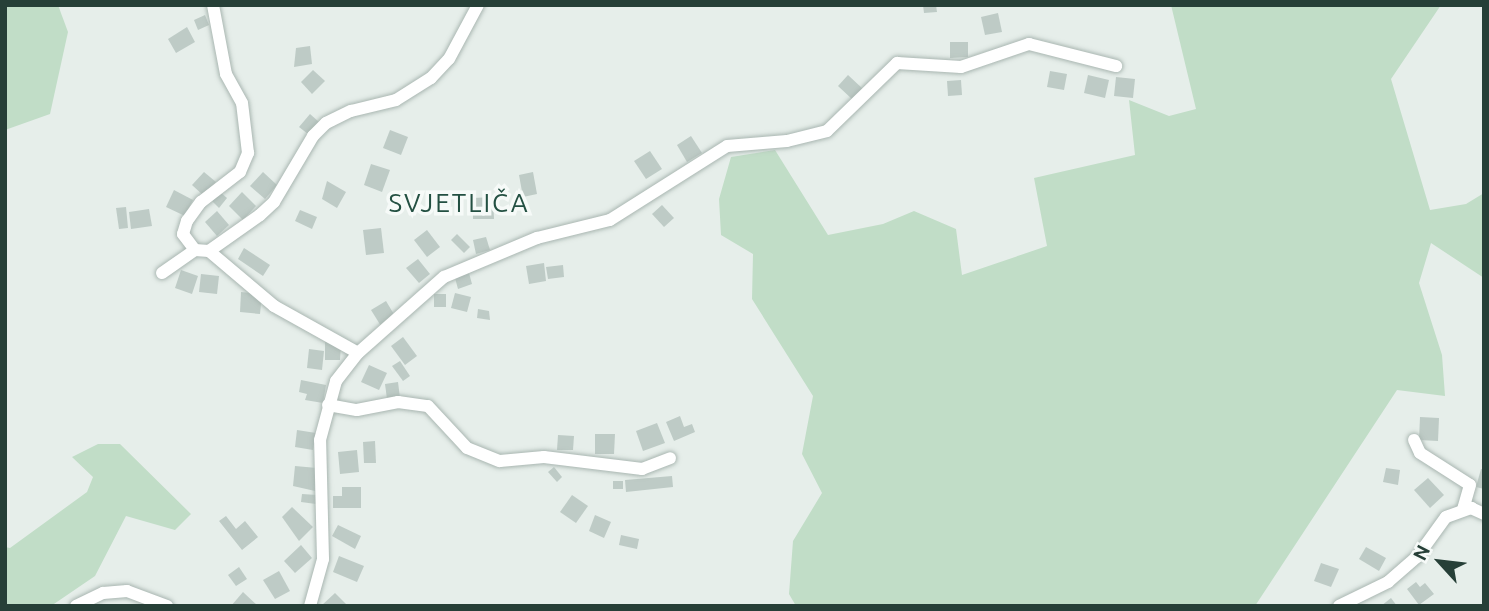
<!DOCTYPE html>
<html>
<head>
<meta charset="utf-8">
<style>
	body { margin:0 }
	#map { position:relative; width:1489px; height:611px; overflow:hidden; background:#e6eeea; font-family:Ubuntu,sans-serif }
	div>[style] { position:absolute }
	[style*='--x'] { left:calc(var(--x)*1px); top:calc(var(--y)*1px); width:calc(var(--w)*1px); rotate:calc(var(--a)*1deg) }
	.green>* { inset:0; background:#c1ddc7 }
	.building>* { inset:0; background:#becbc6 }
	.roads { filter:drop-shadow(0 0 2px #a9b6b1) drop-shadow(0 0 2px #a9b6b1) }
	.minor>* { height:12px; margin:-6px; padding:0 6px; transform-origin:6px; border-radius:6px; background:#fff }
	span { translate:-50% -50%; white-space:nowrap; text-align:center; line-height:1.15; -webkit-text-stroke:7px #f6faf8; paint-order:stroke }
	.quarter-label { font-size:26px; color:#235042; letter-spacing:2px }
	.frame { position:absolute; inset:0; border:7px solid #263f37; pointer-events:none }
	.north { position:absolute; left:1405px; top:527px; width:70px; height:70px; -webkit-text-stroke:5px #f6faf8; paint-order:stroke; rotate:297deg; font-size:19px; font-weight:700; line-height:28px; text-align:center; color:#263f37 }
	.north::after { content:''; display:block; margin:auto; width:24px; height:32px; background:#263f37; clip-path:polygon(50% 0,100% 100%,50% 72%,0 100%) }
</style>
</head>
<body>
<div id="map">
	<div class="green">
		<i style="clip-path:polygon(5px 5px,58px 5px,68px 32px,50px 114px,5px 130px)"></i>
		<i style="clip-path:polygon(1171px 5px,1441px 5px,1391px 79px,1430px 210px,1466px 204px,1484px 193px,1484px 278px,1431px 243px,1419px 283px,1442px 355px,1445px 396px,1397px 390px,1255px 606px,796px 606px,789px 594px,793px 541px,822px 493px,802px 454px,813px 396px,752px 299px,753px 254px,721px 235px,719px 199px,731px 157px,775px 150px,828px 235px,883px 224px,914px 211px,956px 229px,962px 275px,1047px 246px,1034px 178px,1135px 155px,1129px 100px,1169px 116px,1196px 109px)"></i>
		<i style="clip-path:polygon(98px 444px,120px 444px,191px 514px,175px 530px,126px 516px,95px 576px,51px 606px,5px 606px,5px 547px,10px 548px,87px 492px,93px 477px,72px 457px)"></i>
	</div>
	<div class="building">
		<i style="clip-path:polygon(923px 5px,936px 5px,937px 12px,924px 13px)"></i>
		<i style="clip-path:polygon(998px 13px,1002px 32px,985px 35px,981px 17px)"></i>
		<i style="clip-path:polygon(205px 15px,209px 25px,198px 30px,194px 20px)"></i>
		<i style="clip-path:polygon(187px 27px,195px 42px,176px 53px,168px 39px)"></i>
		<i style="clip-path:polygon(950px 42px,968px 42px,968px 57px,950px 58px)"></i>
		<i style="clip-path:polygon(310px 46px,312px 64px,294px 67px,296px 48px)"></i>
		<i style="clip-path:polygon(313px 70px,325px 81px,312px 94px,301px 82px)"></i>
		<i style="clip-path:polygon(1050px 71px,1067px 74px,1064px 90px,1047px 87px)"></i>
		<i style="clip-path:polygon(848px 75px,863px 89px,853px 100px,838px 86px)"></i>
		<i style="clip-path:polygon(1088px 75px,1109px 80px,1105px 98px,1084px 93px)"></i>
		<i style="clip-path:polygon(1116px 77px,1135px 79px,1133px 98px,1114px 96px)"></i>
		<i style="clip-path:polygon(961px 80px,962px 95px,948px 96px,947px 81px)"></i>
		<i style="clip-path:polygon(310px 114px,319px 122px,308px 134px,299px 127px)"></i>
		<i style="clip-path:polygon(390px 130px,408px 137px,401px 155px,383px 148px)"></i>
		<i style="clip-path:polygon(691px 136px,702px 153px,687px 162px,677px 145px)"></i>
		<i style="clip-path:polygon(650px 151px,662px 169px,646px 179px,634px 161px)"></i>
		<i style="clip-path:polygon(371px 164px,390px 170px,382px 192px,364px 185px)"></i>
		<i style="clip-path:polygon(204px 172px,216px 182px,204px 196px,192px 185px)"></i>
		<i style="clip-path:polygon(263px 172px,277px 185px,265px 199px,250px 186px)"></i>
		<i style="clip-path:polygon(533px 172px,537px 194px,523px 197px,519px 175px)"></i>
		<i style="clip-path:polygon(327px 181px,346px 192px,337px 208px,322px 199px)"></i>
		<i style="clip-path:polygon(174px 190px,193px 200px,185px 216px,166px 207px)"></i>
		<i style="clip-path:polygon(220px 192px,227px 198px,219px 208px,212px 201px)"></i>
		<i style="clip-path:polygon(242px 192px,256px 206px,243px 220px,229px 206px)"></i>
		<i style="clip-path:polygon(493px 197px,494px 219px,473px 219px,473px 198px)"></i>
		<i style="clip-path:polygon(662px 205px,674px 218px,664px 227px,652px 214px)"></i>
		<i style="clip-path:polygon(126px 207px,128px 228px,119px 229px,116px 208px)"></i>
		<i style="clip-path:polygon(149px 209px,152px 226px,131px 229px,129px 212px)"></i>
		<i style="clip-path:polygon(300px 210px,317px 217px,312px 229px,295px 221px)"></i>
		<i style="clip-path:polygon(217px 211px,229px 225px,217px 236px,205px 222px)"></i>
		<i style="clip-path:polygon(381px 228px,384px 253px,366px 255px,363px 230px)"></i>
		<i style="clip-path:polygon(427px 230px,440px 247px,427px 257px,414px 240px)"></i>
		<i style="clip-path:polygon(457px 234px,470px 247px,464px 253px,451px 240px)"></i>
		<i style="clip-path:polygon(486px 237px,490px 250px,476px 254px,473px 240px)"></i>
		<i style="clip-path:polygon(244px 248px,270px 265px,263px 276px,238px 259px)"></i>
		<i style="clip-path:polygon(418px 259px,430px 274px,419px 283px,406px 268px)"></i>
		<i style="clip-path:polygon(544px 263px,546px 281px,529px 284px,526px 266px)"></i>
		<i style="clip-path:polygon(563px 265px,564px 277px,548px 279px,546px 267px)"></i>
		<i style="clip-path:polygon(181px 270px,198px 276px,192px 294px,175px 288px)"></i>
		<i style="clip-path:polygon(469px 273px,472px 284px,458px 289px,455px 278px)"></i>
		<i style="clip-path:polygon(201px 274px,219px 276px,217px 294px,199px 292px)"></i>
		<i style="clip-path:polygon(241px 292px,262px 294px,260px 314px,240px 312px)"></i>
		<i style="clip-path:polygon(455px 293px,471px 297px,467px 312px,451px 308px)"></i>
		<i style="clip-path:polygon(434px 294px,446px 294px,446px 307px,434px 307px)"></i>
		<i style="clip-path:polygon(386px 301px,395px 316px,381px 326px,371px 310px)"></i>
		<i style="clip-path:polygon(478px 309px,489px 311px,490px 320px,477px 318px)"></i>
		<i style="clip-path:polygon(403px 337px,417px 356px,405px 365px,391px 346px)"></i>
		<i style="clip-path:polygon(325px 342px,341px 343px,340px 360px,325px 360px)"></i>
		<i style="clip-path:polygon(309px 349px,324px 351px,322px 370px,307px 368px)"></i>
		<i style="clip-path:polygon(400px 361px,410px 376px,403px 381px,392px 366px)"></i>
		<i style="clip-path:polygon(369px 365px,387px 373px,379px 390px,361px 382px)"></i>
		<i style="clip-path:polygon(301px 380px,326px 385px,323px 403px,305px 400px,307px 394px,299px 392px)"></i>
		<i style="clip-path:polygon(398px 382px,400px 398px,387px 399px,385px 384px)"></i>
		<i style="clip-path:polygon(680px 416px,684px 427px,692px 424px,695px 432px,674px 441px,666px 422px)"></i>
		<i style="clip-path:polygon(1420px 417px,1439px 418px,1438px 441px,1419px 440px)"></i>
		<i style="clip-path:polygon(657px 423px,665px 443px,643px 451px,636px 431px)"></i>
		<i style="clip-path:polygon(297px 430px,316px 433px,313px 450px,295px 447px)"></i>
		<i style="clip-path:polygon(595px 434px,615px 434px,614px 454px,595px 454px)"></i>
		<i style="clip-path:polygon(558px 435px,574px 436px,573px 450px,557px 450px)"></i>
		<i style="clip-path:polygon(375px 441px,376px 463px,364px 463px,363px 442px)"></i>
		<i style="clip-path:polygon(357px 450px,359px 472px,340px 474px,338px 452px)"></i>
		<i style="clip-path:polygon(295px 466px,317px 468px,315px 491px,293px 486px)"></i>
		<i style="clip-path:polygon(554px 467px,562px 477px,557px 482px,548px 472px)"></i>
		<i style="clip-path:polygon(1386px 468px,1400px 470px,1398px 485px,1383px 482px)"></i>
		<i style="clip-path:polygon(1481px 469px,1484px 470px,1484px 489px,1476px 487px)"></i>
		<i style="clip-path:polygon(672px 476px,673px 487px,626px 492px,625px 480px)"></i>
		<i style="clip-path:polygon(1428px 478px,1444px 495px,1430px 508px,1414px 490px)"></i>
		<i style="clip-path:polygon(613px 481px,623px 481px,623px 489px,613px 489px)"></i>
		<i style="clip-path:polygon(342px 487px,361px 487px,361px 508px,333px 508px,333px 496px,342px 496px)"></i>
		<i style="clip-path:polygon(302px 494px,317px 495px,316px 504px,301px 502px)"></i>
		<i style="clip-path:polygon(572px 495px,588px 506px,576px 523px,560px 512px)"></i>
		<i style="clip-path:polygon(292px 507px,313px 527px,299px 541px,282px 517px)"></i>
		<i style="clip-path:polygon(595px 515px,611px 522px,604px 538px,589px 531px)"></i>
		<i style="clip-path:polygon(226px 516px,236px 529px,245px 521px,258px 537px,242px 550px,219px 521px)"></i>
		<i style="clip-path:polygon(338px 525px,361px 536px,355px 549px,332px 536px)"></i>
		<i style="clip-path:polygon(621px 535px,639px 539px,637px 549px,619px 545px)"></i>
		<i style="clip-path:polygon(301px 545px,312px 558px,295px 573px,284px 561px)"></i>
		<i style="clip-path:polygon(1366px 547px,1386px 558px,1379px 571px,1359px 559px)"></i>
		<i style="clip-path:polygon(339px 556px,364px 566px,357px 582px,333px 572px)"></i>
		<i style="clip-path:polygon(1321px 563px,1339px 569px,1331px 587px,1314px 581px)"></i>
		<i style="clip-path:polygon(239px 567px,247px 579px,236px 586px,228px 575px)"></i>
		<i style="clip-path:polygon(279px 571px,290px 591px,275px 599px,263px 580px)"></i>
		<i style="clip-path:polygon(1416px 582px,1420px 587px,1425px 583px,1434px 594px,1419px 605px,1407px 589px)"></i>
		<i style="clip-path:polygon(243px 592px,258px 606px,231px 606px)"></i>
		<i style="clip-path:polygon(335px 593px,348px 606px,321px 606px)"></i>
		<i style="clip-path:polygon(1391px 598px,1397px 606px,1381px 606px)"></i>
	</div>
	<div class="roads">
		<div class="minor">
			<i style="--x:195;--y:250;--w:20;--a:-127"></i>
			<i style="--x:183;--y:234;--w:14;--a:-73"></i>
			<i style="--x:187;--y:221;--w:24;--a:-54"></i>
			<i style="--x:201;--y:202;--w:49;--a:-37.6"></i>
			<i style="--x:240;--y:172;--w:21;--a:-67"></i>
			<i style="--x:248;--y:153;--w:50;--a:-96.8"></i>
			<i style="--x:242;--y:103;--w:33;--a:-119"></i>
			<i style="--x:226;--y:74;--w:70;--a:-100.7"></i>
			<i style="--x:209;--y:251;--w:85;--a:40.2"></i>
			<i style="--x:274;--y:306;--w:96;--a:29.2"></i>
			<i style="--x:162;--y:273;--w:40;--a:-34.9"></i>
			<i style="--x:195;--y:250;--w:14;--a:4"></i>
			<i style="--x:209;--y:251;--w:62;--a:-35.2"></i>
			<i style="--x:260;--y:215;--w:19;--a:-43"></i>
			<i style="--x:274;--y:202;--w:77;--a:-59.4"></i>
			<i style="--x:313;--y:136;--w:18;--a:-45"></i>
			<i style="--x:326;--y:123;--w:28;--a:-26"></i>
			<i style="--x:351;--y:111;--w:46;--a:-13.7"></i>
			<i style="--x:396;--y:100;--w:41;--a:-32.2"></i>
			<i style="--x:431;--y:78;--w:26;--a:-47"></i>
			<i style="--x:449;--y:59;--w:61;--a:-61.8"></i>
			<i style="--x:328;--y:405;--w:29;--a:10"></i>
			<i style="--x:357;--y:410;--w:42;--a:-11"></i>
			<i style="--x:398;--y:402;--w:30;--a:8"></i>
			<i style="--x:428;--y:406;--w:57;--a:47.1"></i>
			<i style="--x:467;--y:448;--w:35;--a:22"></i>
			<i style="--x:500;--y:461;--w:44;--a:-5.2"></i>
			<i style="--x:544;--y:457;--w:99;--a:7"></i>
			<i style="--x:642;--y:469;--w:30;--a:-21"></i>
			<i style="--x:1414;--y:440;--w:14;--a:65"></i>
			<i style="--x:1420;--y:453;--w:59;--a:32.6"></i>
			<i style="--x:1470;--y:485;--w:26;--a:106"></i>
			<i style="--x:76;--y:606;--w:30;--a:-26"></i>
			<i style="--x:103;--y:593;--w:24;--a:-5"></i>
			<i style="--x:127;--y:591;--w:43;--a:20.6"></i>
			<i style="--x:310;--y:606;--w:49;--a:-74.5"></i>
			<i style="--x:323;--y:559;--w:119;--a:-91.4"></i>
			<i style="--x:320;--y:440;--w:61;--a:-74.8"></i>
			<i style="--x:336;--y:381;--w:36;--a:-52"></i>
			<i style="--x:358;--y:353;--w:115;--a:-41.5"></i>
			<i style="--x:444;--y:277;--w:101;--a:-22.8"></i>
			<i style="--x:537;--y:238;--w:75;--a:-13.9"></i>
			<i style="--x:610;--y:220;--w:138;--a:-32.3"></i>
			<i style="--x:727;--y:146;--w:60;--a:-4.8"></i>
			<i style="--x:787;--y:141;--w:41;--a:-14"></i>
			<i style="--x:827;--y:131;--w:98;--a:-44.2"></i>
			<i style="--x:897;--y:63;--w:64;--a:3.6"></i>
			<i style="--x:961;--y:67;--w:72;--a:-18.7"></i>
			<i style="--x:1029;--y:44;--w:90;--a:14.2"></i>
			<i style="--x:1339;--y:606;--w:55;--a:-26.1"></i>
			<i style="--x:1388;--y:582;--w:38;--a:-41"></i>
			<i style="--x:1417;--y:557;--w:49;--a:-54.1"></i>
			<i style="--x:1446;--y:517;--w:27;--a:-20"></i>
			<i style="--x:1471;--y:508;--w:14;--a:25"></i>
		</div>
	</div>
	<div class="quarter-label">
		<span style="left:459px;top:203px">SVJETLIČA</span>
	</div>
	<div class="frame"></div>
	<div class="north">N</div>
</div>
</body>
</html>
